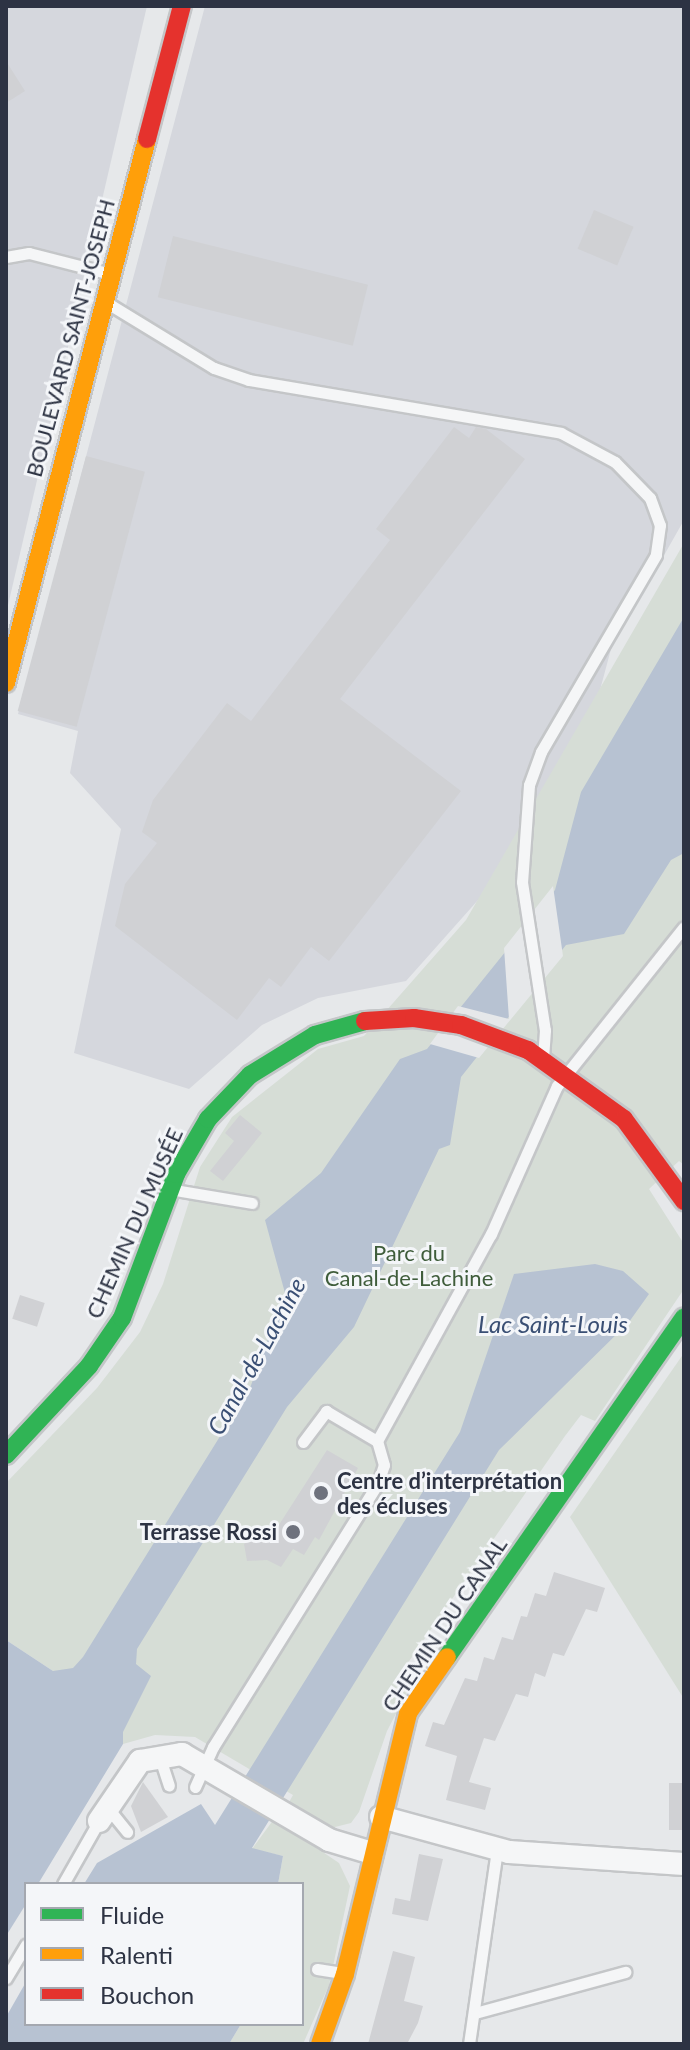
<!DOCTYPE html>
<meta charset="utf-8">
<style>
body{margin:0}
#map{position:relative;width:690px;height:2050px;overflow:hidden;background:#e6e8ea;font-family:Lato,sans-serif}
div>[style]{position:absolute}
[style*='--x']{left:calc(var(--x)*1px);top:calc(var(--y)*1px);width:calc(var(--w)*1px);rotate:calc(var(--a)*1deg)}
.built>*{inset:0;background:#d5d7dd}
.green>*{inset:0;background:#d6ddd6}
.water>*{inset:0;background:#b7c2d2}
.pier>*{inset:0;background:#e6e8ea}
.building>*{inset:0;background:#d0d1d4;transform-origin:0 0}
.roads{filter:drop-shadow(2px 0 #c4c6c8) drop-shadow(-2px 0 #c4c6c8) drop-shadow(0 2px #c4c6c8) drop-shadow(0 -2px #c4c6c8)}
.lane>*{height:11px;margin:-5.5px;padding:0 5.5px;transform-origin:5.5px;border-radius:5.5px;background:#f5f6f7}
.street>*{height:22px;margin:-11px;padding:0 11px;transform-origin:11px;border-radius:11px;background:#f5f6f7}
.fast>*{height:18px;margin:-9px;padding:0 9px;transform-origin:9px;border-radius:9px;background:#30b455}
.slow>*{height:18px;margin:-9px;padding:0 9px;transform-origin:9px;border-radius:9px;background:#ff9f0a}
.jam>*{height:18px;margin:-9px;padding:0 9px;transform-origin:9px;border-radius:9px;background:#e5322d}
.dots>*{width:22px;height:22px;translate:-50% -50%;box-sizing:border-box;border:4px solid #f4f6f9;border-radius:50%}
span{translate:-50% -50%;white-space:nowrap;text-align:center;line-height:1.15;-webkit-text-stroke:6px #f4f6f9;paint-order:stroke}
.street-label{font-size:22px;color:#2d3343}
.park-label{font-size:22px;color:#3f5d3b}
.poi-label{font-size:22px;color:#2d3343;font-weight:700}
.left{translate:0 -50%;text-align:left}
.right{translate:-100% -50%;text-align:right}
.water-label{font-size:24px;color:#3a4f74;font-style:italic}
.frame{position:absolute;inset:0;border:8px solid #2d3343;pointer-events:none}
.legend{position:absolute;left:24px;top:1882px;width:280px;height:144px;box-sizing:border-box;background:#f4f6f9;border:2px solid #a4a8b0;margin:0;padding:10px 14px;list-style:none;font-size:24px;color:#2d3343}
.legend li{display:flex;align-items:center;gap:16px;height:40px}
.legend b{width:40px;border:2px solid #a4a8b0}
</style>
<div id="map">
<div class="built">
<div style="clip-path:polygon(6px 6px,147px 6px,6px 614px)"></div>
<div style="clip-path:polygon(205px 6px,684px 6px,684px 520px,611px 649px,549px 881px,495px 881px,406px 981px,318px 998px,262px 1025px,189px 1089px,74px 1053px,121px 829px,70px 773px,78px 731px,18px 714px)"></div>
</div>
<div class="green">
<div style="clip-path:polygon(684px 543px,684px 1165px,679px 1161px,649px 1189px,684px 1244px,684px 1289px,595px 1421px,581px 1415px,565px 1436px,405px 1667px,415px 1677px,387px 1731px,359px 1812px,351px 1823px,331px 1828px,288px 1804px,293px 1795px,195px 1737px,155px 1735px,123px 1744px,53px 1671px,6px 1640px,6px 1483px,97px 1388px,140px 1332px,163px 1284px,200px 1167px,232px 1117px,318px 1049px,364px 1036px,466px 920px)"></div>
<div style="clip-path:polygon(684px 1353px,684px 1699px,570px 1517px)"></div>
<div style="clip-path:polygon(274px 1819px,339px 1863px,350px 1886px,329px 1985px,303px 2044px,229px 2044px,241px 2024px,302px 2024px,302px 1884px,278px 1884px,283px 1856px,252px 1849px)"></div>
</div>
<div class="water">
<div style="clip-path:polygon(684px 617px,684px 853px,671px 860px,624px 934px,566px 945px,461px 1077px,450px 1145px,439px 1149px,354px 1327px,287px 1407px,137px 1649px,136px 1664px,151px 1676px,123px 1732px,123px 1744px,38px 1884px,26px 1884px,26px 1904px,6px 1936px,6px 1640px,53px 1671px,73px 1668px,83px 1657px,250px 1388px,285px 1293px,265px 1220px,321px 1173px,400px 1059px,427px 1049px,555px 890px,581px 792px)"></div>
<div style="clip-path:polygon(595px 1264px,623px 1271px,649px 1294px,629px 1322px,499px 1450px,252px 1848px,283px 1856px,278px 1884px,84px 1884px,97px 1863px,201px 1804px,215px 1825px,460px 1432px,514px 1274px)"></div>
<div style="clip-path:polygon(26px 1982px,26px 2024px,241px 2024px,229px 2044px,6px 2044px,6px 2017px)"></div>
</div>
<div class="pier">
<div style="clip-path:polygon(553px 886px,563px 956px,479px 1058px,430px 1044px,458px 1006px,509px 1019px,504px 948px)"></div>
</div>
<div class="building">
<div style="clip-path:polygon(6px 61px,25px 91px,6px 103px)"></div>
<div style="left:594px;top:210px;width:43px;height:42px;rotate:23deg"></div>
<div style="left:173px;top:236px;width:201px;height:63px;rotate:14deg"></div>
<div style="clip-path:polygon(454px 427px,469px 438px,476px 427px,486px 429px,525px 459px,340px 699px,461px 791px,329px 961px,311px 947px,281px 987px,269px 978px,237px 1020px,115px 926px,125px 884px,157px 843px,142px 832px,153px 800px,227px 703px,251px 721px,390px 540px,376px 529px)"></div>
<div style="left:86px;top:456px;width:61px;height:264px;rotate:15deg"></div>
<div style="clip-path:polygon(240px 1115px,262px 1133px,223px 1181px,210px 1171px,234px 1141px,225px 1133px)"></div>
<div style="left:20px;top:1295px;width:26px;height:25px;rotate:18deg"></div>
<div style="clip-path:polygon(327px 1450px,358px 1468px,319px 1540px,315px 1537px,304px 1555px,293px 1549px,281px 1567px,267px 1560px,247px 1561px,244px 1544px,254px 1538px,268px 1542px)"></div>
<div style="clip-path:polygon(554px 1572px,605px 1588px,597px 1612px,586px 1609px,564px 1656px,553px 1653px,545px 1677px,535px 1673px,528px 1697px,516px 1694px,495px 1741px,484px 1738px,469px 1782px,491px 1788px,485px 1810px,446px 1800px,457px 1756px,425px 1746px,433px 1722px,444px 1725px,465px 1678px,477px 1681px,484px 1657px,494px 1660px,502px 1637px,513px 1640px,521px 1616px,527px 1617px,535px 1593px,546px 1596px)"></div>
<div style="clip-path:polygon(143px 1782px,168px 1817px,141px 1832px,131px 1806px)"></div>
<div style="left:669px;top:1783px;width:15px;height:47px"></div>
<div style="clip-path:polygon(419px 1854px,443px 1859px,428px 1921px,392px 1914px,395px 1898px,410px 1901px)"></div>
<div style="clip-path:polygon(393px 1951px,415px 1957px,404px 2001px,423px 2006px,418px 2023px,407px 2044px,368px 2044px)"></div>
</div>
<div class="roads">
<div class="lane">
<div style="--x:6;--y:257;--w:23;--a:-10"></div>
<div style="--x:29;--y:253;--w:85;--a:14.4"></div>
<div style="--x:109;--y:304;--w:123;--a:31.4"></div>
<div style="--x:214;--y:368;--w:37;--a:19"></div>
<div style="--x:249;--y:380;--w:316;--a:9.6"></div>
<div style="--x:561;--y:433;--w:61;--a:28.2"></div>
<div style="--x:615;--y:462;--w:50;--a:45.8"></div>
<div style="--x:650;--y:498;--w:29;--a:70"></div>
<div style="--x:660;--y:525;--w:30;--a:98"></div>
<div style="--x:656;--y:555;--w:228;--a:120.3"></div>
<div style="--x:541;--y:752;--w:35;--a:110"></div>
<div style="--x:529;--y:785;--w:97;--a:94.1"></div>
<div style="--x:522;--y:882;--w:150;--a:81.2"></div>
<div style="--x:545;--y:1030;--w:27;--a:94"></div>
<div style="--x:175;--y:1190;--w:78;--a:9.6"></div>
<div style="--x:303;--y:1442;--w:39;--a:-53"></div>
<div style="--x:326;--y:1411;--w:59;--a:30.5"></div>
<div style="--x:377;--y:1441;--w:236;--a:-61.2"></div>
<div style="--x:491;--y:1234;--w:162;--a:-66"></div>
<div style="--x:557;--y:1086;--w:203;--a:-51.4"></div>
<div style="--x:159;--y:1755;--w:32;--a:72"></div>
<div style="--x:195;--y:1787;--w:44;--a:-65.8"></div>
<div style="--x:213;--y:1747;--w:311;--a:-58"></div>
<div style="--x:378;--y:1483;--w:19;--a:-72"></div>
<div style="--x:384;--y:1465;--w:25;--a:-106"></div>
<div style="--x:107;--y:1807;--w:32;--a:51"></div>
<div style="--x:63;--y:1884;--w:73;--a:-60.3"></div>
<div style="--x:317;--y:1969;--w:24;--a:9"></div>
<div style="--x:6;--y:1978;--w:39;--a:-59"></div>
<div style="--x:475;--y:2013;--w:156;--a:-15.3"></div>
<div style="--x:469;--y:2044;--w:196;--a:-81.8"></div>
</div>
<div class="street">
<div style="--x:381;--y:1817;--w:133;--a:15.3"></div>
<div style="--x:509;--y:1852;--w:175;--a:3.9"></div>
<div style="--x:99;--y:1821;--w:73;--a:-55.7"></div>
<div style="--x:140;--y:1761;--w:43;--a:-9.5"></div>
<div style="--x:182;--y:1754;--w:170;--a:30.3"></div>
<div style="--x:329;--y:1840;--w:45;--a:16.8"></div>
</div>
<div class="fast">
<div style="--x:6;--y:1455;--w:122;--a:-47"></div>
<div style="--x:89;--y:1366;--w:58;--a:-55.5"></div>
<div style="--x:122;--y:1318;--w:154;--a:-69.4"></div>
<div style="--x:176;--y:1174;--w:64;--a:-59.8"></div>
<div style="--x:208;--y:1119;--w:61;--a:-46.3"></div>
<div style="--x:250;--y:1075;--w:76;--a:-31.6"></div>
<div style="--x:315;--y:1035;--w:52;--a:-15.6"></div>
<div style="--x:447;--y:1657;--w:414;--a:-55.1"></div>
</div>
<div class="slow">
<div style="--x:6;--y:683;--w:562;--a:-75.47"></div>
<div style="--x:320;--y:2044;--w:74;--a:-70.3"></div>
<div style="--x:345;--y:1974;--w:268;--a:-76.4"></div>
<div style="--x:408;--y:1713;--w:68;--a:-55.1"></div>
</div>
<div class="jam">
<div style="--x:147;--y:139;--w:138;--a:-75.3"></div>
<div style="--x:365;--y:1021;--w:49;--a:-3.5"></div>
<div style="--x:414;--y:1018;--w:48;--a:8.5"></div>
<div style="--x:461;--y:1025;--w:72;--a:20.5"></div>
<div style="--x:528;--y:1050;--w:118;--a:35.7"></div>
<div style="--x:624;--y:1119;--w:102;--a:53.8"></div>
</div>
</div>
<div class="dots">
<div style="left:321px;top:1493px;background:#6e727d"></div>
<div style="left:293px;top:1532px;background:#6e727d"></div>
</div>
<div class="street-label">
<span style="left:70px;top:338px;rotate:-75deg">BOULEVARD SAINT-JOSEPH</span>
<span style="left:134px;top:1223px;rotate:-66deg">CHEMIN DU MUSÉE</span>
<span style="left:444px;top:1624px;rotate:-56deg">CHEMIN DU CANAL</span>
</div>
<div class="park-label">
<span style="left:409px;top:1265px">Parc du<br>Canal-de-Lachine</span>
</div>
<div class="poi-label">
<span class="left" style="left:337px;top:1493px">Centre d’interprétation<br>des écluses</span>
<span class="right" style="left:277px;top:1532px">Terrasse Rossi</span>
</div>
<div class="water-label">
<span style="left:553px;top:1324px">Lac Saint-Louis</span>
<span style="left:256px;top:1356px;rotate:-61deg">Canal-de-Lachine</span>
</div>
<div class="frame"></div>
<ul class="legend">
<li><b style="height:10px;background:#30b455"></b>Fluide</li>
<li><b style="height:10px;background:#ff9f0a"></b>Ralenti</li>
<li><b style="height:10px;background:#e5322d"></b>Bouchon</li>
</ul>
</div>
